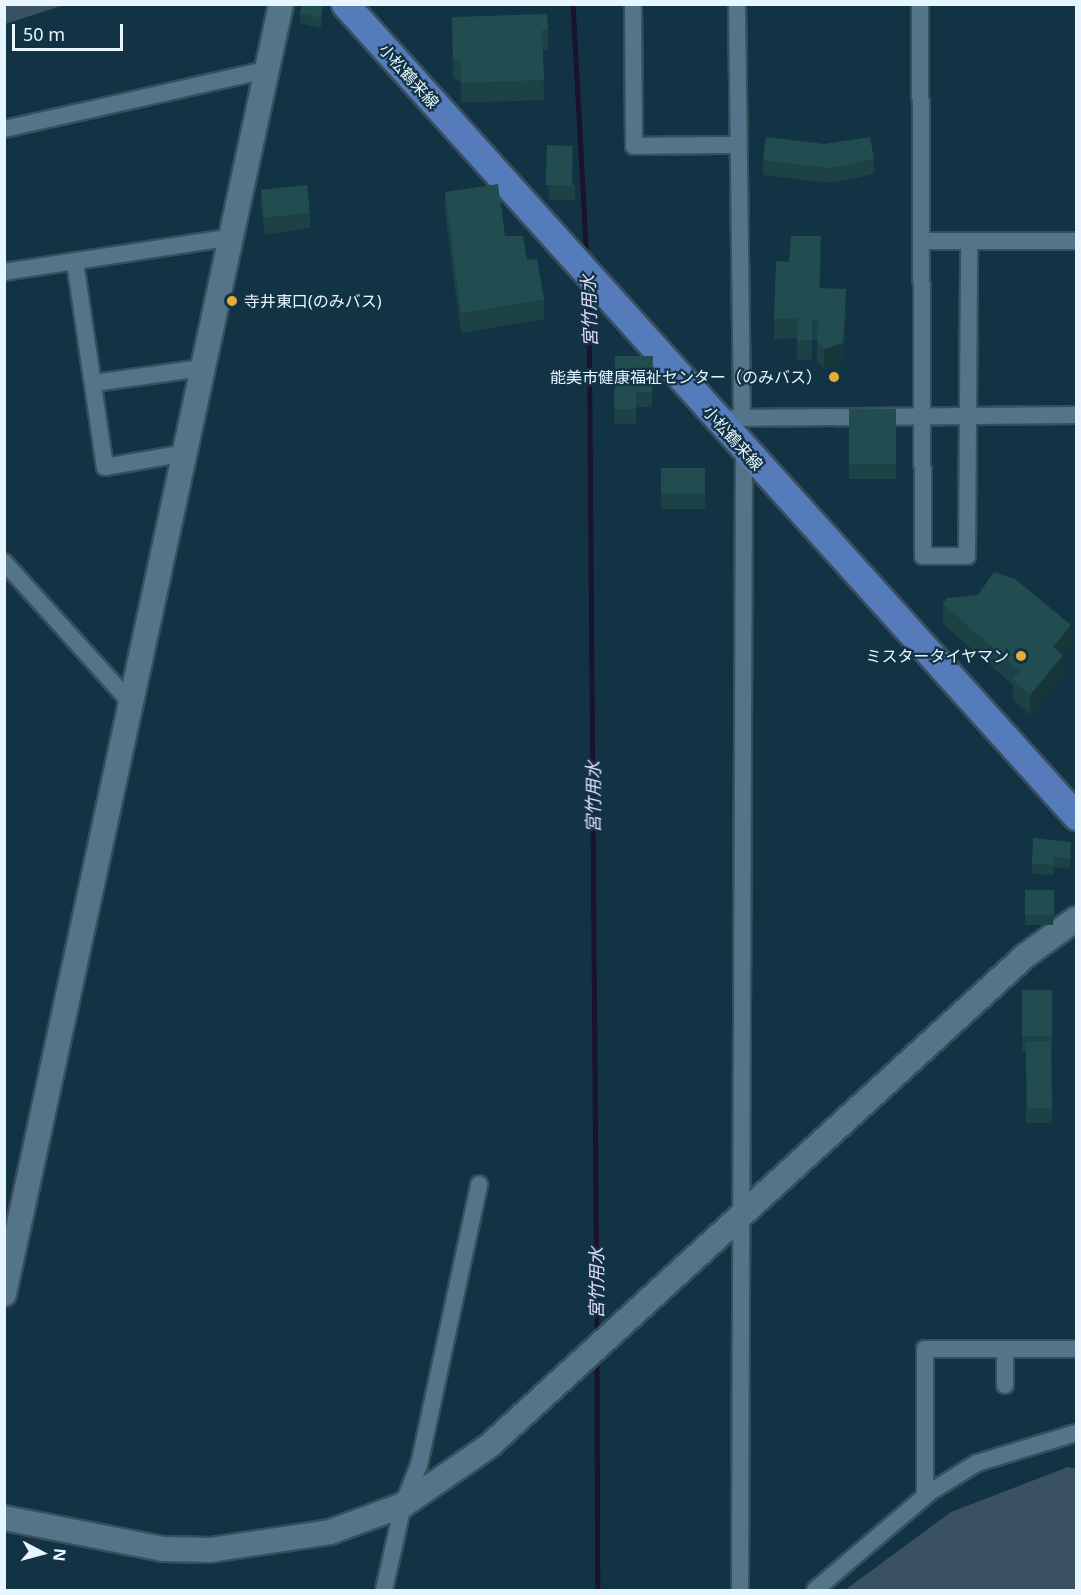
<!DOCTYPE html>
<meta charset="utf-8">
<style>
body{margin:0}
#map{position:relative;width:1081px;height:1595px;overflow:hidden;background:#123344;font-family:"Noto Sans","Noto Sans JP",sans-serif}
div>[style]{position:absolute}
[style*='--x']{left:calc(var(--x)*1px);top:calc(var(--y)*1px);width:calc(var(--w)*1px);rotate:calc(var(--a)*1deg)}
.green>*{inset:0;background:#395160}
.stream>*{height:4.5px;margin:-2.25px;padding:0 2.25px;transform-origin:2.25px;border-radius:2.25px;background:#1b132d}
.roads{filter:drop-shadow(2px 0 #374f5d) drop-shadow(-2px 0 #374f5d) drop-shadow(0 2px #374f5d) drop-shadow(0 -2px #374f5d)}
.street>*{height:16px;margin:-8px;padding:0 8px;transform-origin:8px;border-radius:8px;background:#547589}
.secondary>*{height:24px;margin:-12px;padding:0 12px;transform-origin:12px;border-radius:12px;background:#547589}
.primary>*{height:27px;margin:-13.5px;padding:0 13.5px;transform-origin:13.5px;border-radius:13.5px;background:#567bbb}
.wall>*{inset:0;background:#1c4246;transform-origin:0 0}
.shaded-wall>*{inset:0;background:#173639}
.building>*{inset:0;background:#214d51;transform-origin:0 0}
.dots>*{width:16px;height:16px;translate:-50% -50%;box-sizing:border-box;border:3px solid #123344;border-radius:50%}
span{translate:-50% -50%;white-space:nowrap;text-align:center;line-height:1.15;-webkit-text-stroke:4.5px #123344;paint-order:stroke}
.street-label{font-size:16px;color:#e7f5fe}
.poi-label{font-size:16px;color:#e7f5fe}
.left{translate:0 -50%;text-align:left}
.right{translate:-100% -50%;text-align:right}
.water-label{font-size:18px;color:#e1d8fc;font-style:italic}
.frame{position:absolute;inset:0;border:6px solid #e7f5fe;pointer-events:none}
.north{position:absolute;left:12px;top:1523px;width:60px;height:60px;-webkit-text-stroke:4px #123344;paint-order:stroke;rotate:96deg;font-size:16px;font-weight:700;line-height:24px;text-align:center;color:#e7f5fe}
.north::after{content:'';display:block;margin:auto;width:21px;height:27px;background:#e7f5fe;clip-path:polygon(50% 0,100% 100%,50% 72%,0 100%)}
.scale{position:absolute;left:12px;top:24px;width:111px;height:27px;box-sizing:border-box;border:3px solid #e7f5fe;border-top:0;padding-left:8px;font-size:18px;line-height:21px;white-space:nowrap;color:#e7f5fe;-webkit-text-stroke:4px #123344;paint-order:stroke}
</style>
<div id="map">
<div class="green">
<div style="clip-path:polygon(5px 4px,64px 4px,64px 5px,5px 24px)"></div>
<div style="clip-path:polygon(1068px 1467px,1076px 1469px,1076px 1590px,845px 1590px,951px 1512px)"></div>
</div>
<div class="stream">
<div style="--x:573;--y:4;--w:255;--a:86.9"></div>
<div style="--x:589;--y:291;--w:1045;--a:89.56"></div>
<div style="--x:597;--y:1359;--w:231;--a:89.8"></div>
</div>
<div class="roads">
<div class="street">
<div style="--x:633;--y:4;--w:142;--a:89.6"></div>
<div style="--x:634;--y:146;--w:103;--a:-0.6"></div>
<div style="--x:737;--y:4;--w:411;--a:89.3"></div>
<div style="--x:920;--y:4;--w:552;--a:89.69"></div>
<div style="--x:923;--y:556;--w:44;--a:0"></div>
<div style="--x:967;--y:556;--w:315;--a:-89.6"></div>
<div style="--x:4;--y:129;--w:269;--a:-12.7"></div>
<div style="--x:921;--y:241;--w:155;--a:0"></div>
<div style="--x:75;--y:262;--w:207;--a:81.7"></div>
<div style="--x:105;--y:467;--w:81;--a:-9.9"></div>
<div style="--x:4;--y:272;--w:231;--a:-8.7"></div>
<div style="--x:94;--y:383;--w:109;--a:-7.9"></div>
<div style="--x:734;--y:418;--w:342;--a:-0.5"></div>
<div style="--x:4;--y:562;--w:191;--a:48"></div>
<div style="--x:1005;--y:1349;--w:36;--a:90"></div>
<div style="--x:925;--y:1496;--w:147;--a:-90"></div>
<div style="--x:925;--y:1349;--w:151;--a:0"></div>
<div style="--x:384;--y:1590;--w:87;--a:-77.4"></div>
<div style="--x:403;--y:1505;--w:43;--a:-68.2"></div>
<div style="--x:419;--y:1465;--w:287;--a:-77.9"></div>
<div style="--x:740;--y:1590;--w:1139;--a:-89.8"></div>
<div style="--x:815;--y:1590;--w:151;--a:-40.4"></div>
<div style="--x:930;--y:1492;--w:55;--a:-31.7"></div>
<div style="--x:977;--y:1463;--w:103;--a:-16.9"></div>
</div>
<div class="secondary">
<div style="--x:4;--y:1294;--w:1319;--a:-77.88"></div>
<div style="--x:4;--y:1518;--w:162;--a:11"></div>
<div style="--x:163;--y:1549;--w:47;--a:1.2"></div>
<div style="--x:210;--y:1550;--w:121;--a:-8.5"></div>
<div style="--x:330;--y:1532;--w:78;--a:-20.3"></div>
<div style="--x:403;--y:1505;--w:104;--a:-34.5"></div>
<div style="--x:489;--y:1446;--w:726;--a:-42.43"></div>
<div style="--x:1025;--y:956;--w:63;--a:-36"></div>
</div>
<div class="primary">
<div style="--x:345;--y:4;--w:1093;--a:48"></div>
</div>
</div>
<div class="wall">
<div style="clip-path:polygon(326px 4px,321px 28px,300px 23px,300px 13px)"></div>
<div style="clip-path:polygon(452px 17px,548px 30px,548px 50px,543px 50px,544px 100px,461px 103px,461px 82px,453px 78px)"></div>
<div style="clip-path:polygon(547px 145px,575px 185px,575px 200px,549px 200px)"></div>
<div style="clip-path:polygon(874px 159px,874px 174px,829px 183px,763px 175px,763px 160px)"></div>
<div style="clip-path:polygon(261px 191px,310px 213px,310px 228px,265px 235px,261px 206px)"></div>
<div style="clip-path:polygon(445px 192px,505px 236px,527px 260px,544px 299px,544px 319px,461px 333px,445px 212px)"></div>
<div style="clip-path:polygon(821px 256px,820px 288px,846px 309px,843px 363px,824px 369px,817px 362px,817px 340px,812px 340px,812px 359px,797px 361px,797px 338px,774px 339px,774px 319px,789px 262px)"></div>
<div style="clip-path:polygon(615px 356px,653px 372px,652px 407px,636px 407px,636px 424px,614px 424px)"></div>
<div style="left:849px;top:409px;width:47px;height:70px"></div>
<div style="left:705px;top:468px;width:41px;height:44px;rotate:90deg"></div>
<div style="clip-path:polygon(943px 604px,1071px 645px,1063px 655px,1063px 675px,1030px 715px,1013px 699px,1013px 685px,943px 624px)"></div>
<div style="clip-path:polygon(1071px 852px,1070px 869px,1054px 867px,1054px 875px,1032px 874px,1032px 864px)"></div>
<div style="clip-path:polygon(1025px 890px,1054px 900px,1053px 925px,1025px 925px)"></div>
<div style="clip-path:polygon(1052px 990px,1052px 1051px,1051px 1051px,1052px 1123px,1026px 1123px,1026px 1052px,1022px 1053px,1022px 992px)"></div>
</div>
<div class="shaded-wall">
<div style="clip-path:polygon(323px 4px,326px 5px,321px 28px,321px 18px)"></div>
<div style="clip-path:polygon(846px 289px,843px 363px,824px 369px,824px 349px)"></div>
<div style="clip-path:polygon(1071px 625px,1071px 645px,1053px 666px,1053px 647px)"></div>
<div style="clip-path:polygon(1063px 655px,1063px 675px,1030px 715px,1030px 695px)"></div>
</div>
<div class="building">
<div style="clip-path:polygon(302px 4px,323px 4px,321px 18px,300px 13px)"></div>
<div style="clip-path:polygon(547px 14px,548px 30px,542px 30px,544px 80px,461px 83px,461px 62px,453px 58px,452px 17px)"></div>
<div style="clip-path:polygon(766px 137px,824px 144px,870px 137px,874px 159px,829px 168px,763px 160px)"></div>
<div style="left:547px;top:145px;width:26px;height:40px;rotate:2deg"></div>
<div style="clip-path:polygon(498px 184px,505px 236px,523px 236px,527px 260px,537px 259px,544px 299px,461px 313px,445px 192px)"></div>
<div style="left:307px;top:185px;width:28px;height:46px;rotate:84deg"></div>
<div style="clip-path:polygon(791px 236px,821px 236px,819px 288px,846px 289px,843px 343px,824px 349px,817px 342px,818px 320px,812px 320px,812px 339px,797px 341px,798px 318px,774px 319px,776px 261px,789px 262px)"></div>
<div style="clip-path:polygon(615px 356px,653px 356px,652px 392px,636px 392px,636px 409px,614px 409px)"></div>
<div style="left:849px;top:409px;width:47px;height:55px"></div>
<div style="left:705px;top:468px;width:26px;height:44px;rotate:90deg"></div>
<div style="clip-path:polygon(994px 572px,1015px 579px,1071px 625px,1053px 647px,1063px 655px,1030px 695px,1013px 679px,1020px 671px,943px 604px,947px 598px,978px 595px)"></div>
<div style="clip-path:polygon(1033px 838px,1071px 842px,1070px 859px,1054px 857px,1054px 865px,1032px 864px)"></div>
<div style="left:1025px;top:890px;width:29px;height:25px"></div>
<div style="left:1052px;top:990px;width:46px;height:30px;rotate:90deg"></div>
<div style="left:1051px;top:1041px;width:67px;height:25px;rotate:89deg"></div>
</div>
<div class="dots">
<div style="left:232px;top:301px;background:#e7ac37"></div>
<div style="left:834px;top:377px;background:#e7ac37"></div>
<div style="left:1021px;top:656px;background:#e7ac37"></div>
</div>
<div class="street-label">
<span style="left:409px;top:76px;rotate:48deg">小松鶴来線</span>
<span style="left:733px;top:438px;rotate:48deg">小松鶴来線</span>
</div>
<div class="poi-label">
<span class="left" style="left:244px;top:301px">寺井東口(のみバス)</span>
<span class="right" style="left:822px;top:377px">能美市健康福祉センター（のみバス）</span>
<span class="right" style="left:1009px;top:656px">ミスタータイヤマン</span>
</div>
<div class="water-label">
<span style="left:589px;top:311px;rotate:-92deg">宮竹用水</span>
<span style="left:593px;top:797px;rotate:-90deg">宮竹用水</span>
<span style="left:596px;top:1283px;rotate:-90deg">宮竹用水</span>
</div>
<div class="frame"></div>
<div class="north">N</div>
<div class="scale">50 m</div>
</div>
